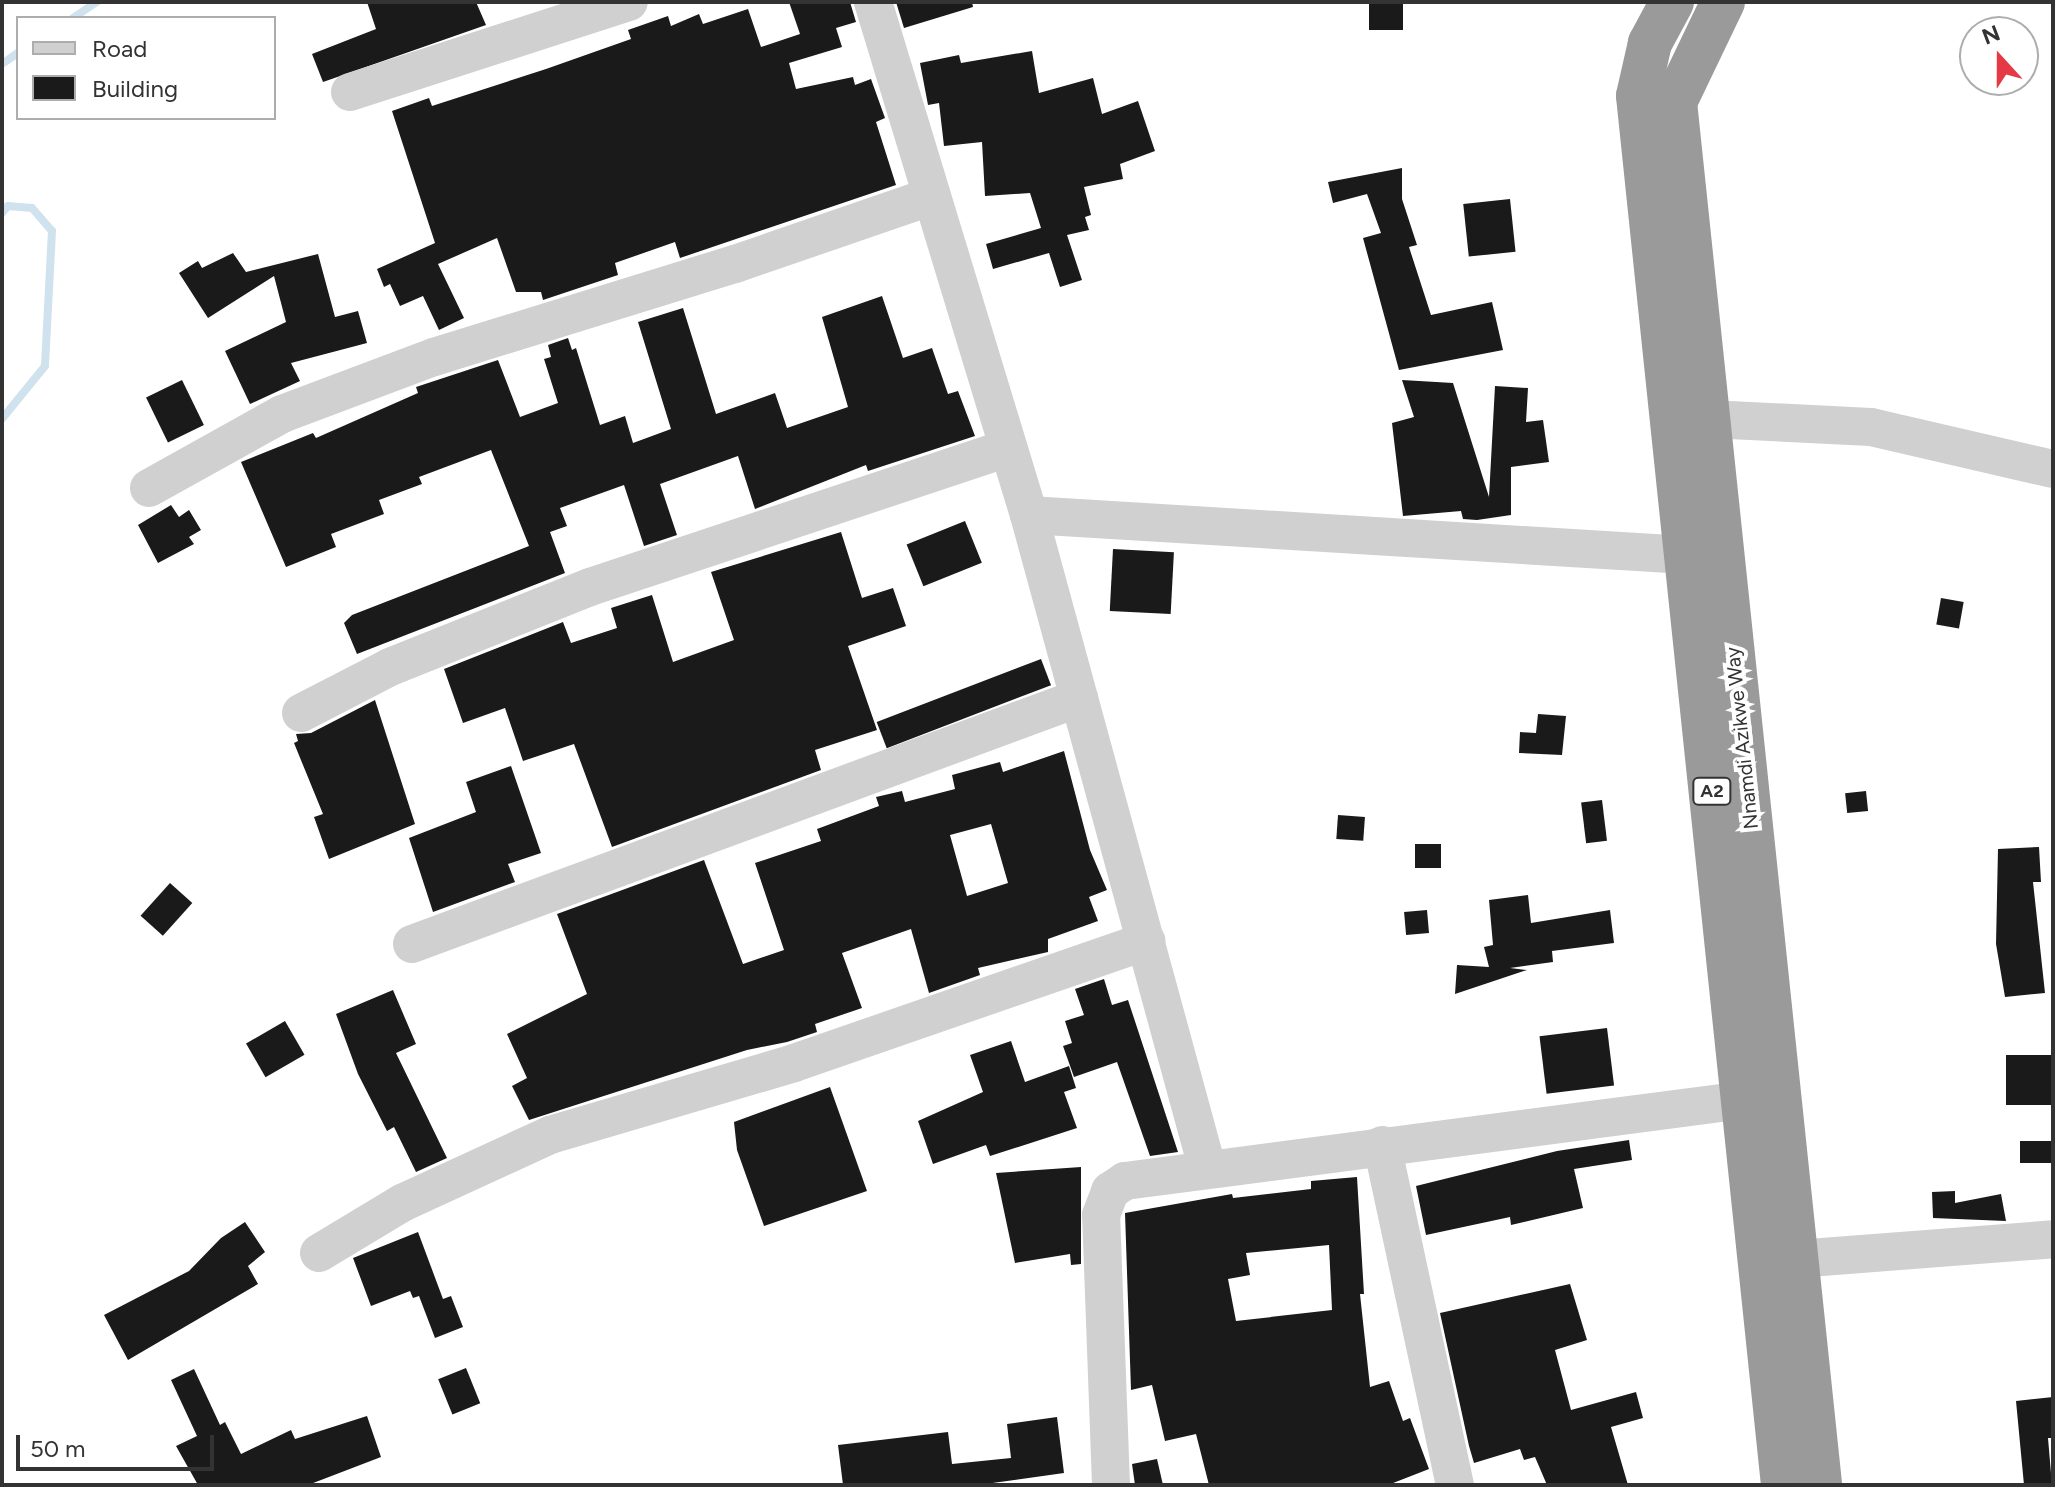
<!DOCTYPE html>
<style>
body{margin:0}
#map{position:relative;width:2055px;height:1487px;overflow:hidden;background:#fff;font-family:Figtree,sans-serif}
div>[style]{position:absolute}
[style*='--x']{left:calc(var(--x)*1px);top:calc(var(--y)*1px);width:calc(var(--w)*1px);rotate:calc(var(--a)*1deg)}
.stream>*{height:8px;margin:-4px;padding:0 4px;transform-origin:4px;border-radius:4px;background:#cfe2ee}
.building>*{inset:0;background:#1a1a1a;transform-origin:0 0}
.minor>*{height:38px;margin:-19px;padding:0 19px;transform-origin:19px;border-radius:19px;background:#d0d0d0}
.highway>*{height:44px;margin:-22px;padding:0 22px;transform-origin:22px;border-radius:22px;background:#9a9a9a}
span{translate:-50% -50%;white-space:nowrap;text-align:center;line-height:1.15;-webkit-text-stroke:8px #fff;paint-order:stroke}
.shield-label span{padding:2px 6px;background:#fff;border:2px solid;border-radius:6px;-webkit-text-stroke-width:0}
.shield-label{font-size:18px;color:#333;font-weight:700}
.street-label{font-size:20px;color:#333}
.frame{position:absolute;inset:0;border:4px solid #333;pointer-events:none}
.legend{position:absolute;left:16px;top:16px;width:260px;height:104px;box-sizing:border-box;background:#fff;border:2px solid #adadad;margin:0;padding:10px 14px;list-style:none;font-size:24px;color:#333}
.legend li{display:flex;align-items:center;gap:16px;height:40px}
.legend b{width:40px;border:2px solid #adadad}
.north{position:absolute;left:1959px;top:16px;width:80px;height:80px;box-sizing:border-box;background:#fff;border:2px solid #adadad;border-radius:50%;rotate:339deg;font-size:22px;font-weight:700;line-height:32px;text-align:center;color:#333}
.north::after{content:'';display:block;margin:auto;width:28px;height:36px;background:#e63946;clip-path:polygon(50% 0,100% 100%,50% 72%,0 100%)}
.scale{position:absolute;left:16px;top:1435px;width:198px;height:36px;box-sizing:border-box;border:4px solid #333;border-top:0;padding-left:10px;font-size:24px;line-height:28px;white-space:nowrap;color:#333;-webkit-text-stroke:6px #fff;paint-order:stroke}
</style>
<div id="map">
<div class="stream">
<div style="--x:73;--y:18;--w:29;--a:-34"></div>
<div style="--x:2;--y:64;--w:19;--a:-35"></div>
<div style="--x:2;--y:213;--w:9;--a:-49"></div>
<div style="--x:8;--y:206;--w:24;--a:5"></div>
<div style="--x:32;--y:208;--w:30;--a:49"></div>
<div style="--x:52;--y:231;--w:135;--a:93"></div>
<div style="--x:45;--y:366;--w:68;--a:129.1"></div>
</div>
<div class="building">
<div style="clip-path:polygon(367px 2px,476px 2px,486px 25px,323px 82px,312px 54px,376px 29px)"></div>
<div style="clip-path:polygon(789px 2px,850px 2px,856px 22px,836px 28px,842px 47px,789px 63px,796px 89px,853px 77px,855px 85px,871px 79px,885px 118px,876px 122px,896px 185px,680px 258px,675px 242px,615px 263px,618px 275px,543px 300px,541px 292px,516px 292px,497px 238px,438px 264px,464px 318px,439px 330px,423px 296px,400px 306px,390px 284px,384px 287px,377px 269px,435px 243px,392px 111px,429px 98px,432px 106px,546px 69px,631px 39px,628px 30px,668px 16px,671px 26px,699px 14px,703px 24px,748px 9px,761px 47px,800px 34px)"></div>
<div style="clip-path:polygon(896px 2px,972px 2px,973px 7px,904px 28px)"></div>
<div style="left:1369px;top:2px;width:34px;height:28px"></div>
<div style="clip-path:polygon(1032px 51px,1039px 93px,1093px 78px,1102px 114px,1138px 101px,1155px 151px,1120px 164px,1123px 179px,1084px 187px,1091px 215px,1085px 217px,1089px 230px,1067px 235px,1082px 280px,1060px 287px,1049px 253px,993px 269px,986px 244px,1041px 228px,1030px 193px,985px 196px,982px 142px,944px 146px,939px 103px,928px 105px,920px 63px,959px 55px,961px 63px)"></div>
<div style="clip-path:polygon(1402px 168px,1402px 199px,1417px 245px,1409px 247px,1431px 315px,1492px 302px,1503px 350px,1399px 370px,1363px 238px,1381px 233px,1367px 194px,1333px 203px,1328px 182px)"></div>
<div style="left:1510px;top:199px;width:53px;height:47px;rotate:84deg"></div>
<div style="clip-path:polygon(233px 253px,246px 272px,318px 254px,335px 317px,358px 311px,367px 343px,291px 363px,300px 381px,250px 404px,225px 351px,286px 322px,274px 276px,208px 318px,179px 273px,198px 261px,202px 268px)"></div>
<div style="clip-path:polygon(882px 296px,903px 358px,932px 348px,948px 394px,958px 391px,975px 436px,868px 471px,866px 465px,755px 509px,738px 456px,660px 484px,677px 535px,644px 546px,624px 485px,560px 508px,567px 526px,550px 532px,565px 573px,357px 654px,344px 623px,352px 615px,529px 546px,491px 450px,419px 477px,422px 484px,379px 500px,384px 514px,331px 534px,336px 547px,286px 567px,241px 462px,313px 433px,316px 438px,418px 393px,416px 387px,498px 360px,520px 417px,558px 403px,544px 359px,551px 357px,548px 345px,568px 338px,572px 350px,576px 348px,600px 425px,625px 416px,633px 443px,671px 429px,638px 322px,683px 308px,716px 414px,775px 393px,787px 428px,848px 407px,822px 317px)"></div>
<div style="left:182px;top:380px;width:50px;height:40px;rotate:64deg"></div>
<div style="clip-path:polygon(1402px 380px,1453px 383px,1489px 497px,1495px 386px,1528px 388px,1526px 422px,1543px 420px,1549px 462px,1511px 467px,1511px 515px,1477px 520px,1463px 519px,1461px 511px,1403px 516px,1392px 423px,1414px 417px)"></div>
<div style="clip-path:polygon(171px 505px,179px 517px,189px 510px,201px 530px,189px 537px,194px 544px,158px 563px,138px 525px)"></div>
<div style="left:965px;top:521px;width:45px;height:63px;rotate:68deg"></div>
<div style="clip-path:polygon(841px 532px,862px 598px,893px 588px,906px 626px,848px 646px,877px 730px,815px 750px,821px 770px,612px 847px,574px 744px,523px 761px,505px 708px,463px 723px,444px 669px,563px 622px,571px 643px,617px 628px,611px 608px,652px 595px,673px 662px,734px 640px,711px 572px)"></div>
<div style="left:1113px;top:549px;width:61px;height:62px;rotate:3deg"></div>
<div style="left:1941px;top:598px;width:23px;height:27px;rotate:10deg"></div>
<div style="left:1041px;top:659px;width:28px;height:176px;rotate:69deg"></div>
<div style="clip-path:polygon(375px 700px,415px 824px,329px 859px,314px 817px,323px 814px,294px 743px,298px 741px,296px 734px,311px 733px)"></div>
<div style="clip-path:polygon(1538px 714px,1566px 716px,1562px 755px,1519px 753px,1520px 732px,1536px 733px)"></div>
<div style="clip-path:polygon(evenodd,1064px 751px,1090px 850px,1107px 890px,1089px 897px,1098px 921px,1048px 939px,1048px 952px,978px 968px,980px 975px,929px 993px,911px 929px,842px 953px,862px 1008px,815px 1024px,817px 1032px,787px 1042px,747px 1050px,529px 1120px,512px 1086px,527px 1078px,507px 1034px,587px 994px,557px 914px,704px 860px,743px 964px,784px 950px,755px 863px,821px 841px,817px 829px,879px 806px,876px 797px,902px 791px,905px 802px,955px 789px,952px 775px,1000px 762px,1003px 772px,1064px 751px,991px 824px,1008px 883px,967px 896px,950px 835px,991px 824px)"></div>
<div style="clip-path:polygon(511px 766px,541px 853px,508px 864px,515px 882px,433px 912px,409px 838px,476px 812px,466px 782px)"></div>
<div style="left:1866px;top:791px;width:20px;height:21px;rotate:84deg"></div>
<div style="left:1602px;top:800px;width:41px;height:21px;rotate:83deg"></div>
<div style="left:1338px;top:815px;width:27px;height:24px;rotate:4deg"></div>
<div style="left:1415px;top:844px;width:26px;height:24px"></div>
<div style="clip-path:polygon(2039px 847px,2041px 882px,2033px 882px,2045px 993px,2005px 997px,1996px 944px,1998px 849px)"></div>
<div style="left:170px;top:883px;width:30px;height:44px;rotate:42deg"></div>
<div style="clip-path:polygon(1528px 895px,1531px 923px,1610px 910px,1614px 943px,1552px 951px,1553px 962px,1510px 968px,1527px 970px,1455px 994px,1457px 965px,1489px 967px,1484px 947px,1493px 945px,1489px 900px)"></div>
<div style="left:1427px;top:910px;width:23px;height:23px;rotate:85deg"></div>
<div style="clip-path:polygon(1104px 979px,1112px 1005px,1128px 1000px,1178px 1152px,1150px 1156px,1117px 1062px,1074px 1077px,1063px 1046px,1072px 1043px,1065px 1021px,1084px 1015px,1075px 989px)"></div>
<div style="clip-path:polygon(393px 990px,416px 1044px,396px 1053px,447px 1158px,416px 1172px,394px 1127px,387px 1131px,358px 1074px,336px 1014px)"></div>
<div style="left:285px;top:1021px;width:39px;height:45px;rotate:60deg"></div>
<div style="left:1607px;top:1028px;width:58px;height:68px;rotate:83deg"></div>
<div style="clip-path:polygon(1011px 1041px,1025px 1082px,1069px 1066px,1076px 1088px,1064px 1092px,1077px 1128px,990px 1156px,986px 1145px,933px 1164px,918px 1121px,983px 1092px,970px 1055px)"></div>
<div style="left:2053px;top:1055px;width:50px;height:47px;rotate:90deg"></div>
<div style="clip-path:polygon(830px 1087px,867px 1191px,764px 1226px,737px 1150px,734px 1122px)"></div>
<div style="clip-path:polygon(1629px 1140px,1632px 1160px,1574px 1169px,1583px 1208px,1511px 1225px,1510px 1217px,1426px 1235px,1416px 1186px,1557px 1151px)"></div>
<div style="left:2053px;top:1141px;width:22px;height:33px;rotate:90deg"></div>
<div style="clip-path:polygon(1081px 1167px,1081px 1264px,1071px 1265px,1070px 1254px,1015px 1263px,996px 1173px)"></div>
<div style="clip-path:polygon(evenodd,1357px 1177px,1364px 1294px,1360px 1294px,1370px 1387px,1389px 1381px,1403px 1421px,1410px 1418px,1429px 1469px,1388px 1485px,1209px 1485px,1196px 1434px,1165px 1441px,1152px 1385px,1131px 1390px,1125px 1213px,1232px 1194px,1233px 1198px,1311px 1189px,1311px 1181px,1357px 1177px,1329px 1245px,1332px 1310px,1236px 1321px,1228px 1279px,1250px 1275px,1246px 1253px,1329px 1245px)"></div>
<div style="clip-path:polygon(1955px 1191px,1955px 1203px,2001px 1194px,2006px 1221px,1933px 1218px,1932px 1192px)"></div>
<div style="clip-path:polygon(245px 1222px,265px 1252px,248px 1266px,258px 1284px,128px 1360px,104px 1315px,189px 1271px,221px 1238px)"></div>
<div style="clip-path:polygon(418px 1232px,443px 1299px,451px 1296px,463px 1327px,435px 1338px,419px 1296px,413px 1298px,410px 1291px,371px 1306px,353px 1258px)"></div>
<div style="clip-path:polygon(1570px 1284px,1587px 1340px,1555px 1350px,1571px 1410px,1636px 1392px,1643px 1418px,1611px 1427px,1628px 1485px,1547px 1485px,1535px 1457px,1524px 1460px,1520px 1449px,1474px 1463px,1469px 1446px,1440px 1313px)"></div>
<div style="left:466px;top:1368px;width:38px;height:30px;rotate:68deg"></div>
<div style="clip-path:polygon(194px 1369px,220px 1425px,225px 1422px,241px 1454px,291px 1430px,295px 1439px,367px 1416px,381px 1457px,308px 1485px,198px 1485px,176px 1446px,197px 1436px,171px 1380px)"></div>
<div style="clip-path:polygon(2053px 1397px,2053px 1438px,2048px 1438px,2052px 1485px,2024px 1485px,2016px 1401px)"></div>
<div style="clip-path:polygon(1057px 1417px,1064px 1473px,978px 1485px,843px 1485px,838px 1445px,948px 1432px,952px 1464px,1011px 1458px,1007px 1424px)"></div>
<div style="clip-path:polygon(1157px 1459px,1163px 1485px,1135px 1485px,1132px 1464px)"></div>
</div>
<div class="minor">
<div style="--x:873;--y:2;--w:536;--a:73.09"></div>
<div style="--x:1029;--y:515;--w:676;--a:74.73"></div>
<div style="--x:350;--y:92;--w:293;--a:-17.9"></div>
<div style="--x:1709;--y:419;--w:162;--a:2.8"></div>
<div style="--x:1871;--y:427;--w:187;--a:13"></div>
<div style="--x:149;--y:488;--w:152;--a:-29.1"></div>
<div style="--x:282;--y:414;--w:162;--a:-20.6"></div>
<div style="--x:434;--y:357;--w:315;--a:-17.2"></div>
<div style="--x:735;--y:264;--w:208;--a:-19"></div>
<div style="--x:1029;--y:515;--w:659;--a:3.48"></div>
<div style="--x:301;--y:713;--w:100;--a:-27.3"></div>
<div style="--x:390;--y:667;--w:215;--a:-21.8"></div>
<div style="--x:590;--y:587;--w:441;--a:-18.4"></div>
<div style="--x:412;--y:944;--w:711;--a:-20.24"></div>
<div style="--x:1382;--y:1145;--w:348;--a:77.9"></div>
<div style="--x:319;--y:1253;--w:97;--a:-31.1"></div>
<div style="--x:402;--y:1203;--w:163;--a:-24.7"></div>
<div style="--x:550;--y:1135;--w:254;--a:-16.4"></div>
<div style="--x:794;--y:1063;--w:373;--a:-19.1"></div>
<div style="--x:1796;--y:1259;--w:258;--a:-4.4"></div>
<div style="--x:1111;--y:1485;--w:270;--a:-92.1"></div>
<div style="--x:1101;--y:1215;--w:26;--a:-69"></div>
<div style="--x:1110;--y:1191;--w:18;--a:-34"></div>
<div style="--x:1125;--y:1181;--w:624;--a:-7.46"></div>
</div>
<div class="highway">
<div style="--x:1672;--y:2;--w:47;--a:118.2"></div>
<div style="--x:1650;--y:43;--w:54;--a:102.8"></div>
<div style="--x:1638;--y:96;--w:1397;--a:84.04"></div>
<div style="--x:1723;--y:2;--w:111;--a:115.6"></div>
<div style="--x:1675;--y:102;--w:1391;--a:84.01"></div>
</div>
<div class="shield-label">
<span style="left:1712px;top:791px">A2</span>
</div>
<div class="street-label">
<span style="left:1742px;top:738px;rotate:-96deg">Nnamdi Azikwe Way</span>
</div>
<div class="frame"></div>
<ul class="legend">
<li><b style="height:10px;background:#d0d0d0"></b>Road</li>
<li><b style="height:22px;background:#1a1a1a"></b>Building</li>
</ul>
<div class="north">N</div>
<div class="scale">50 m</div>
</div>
